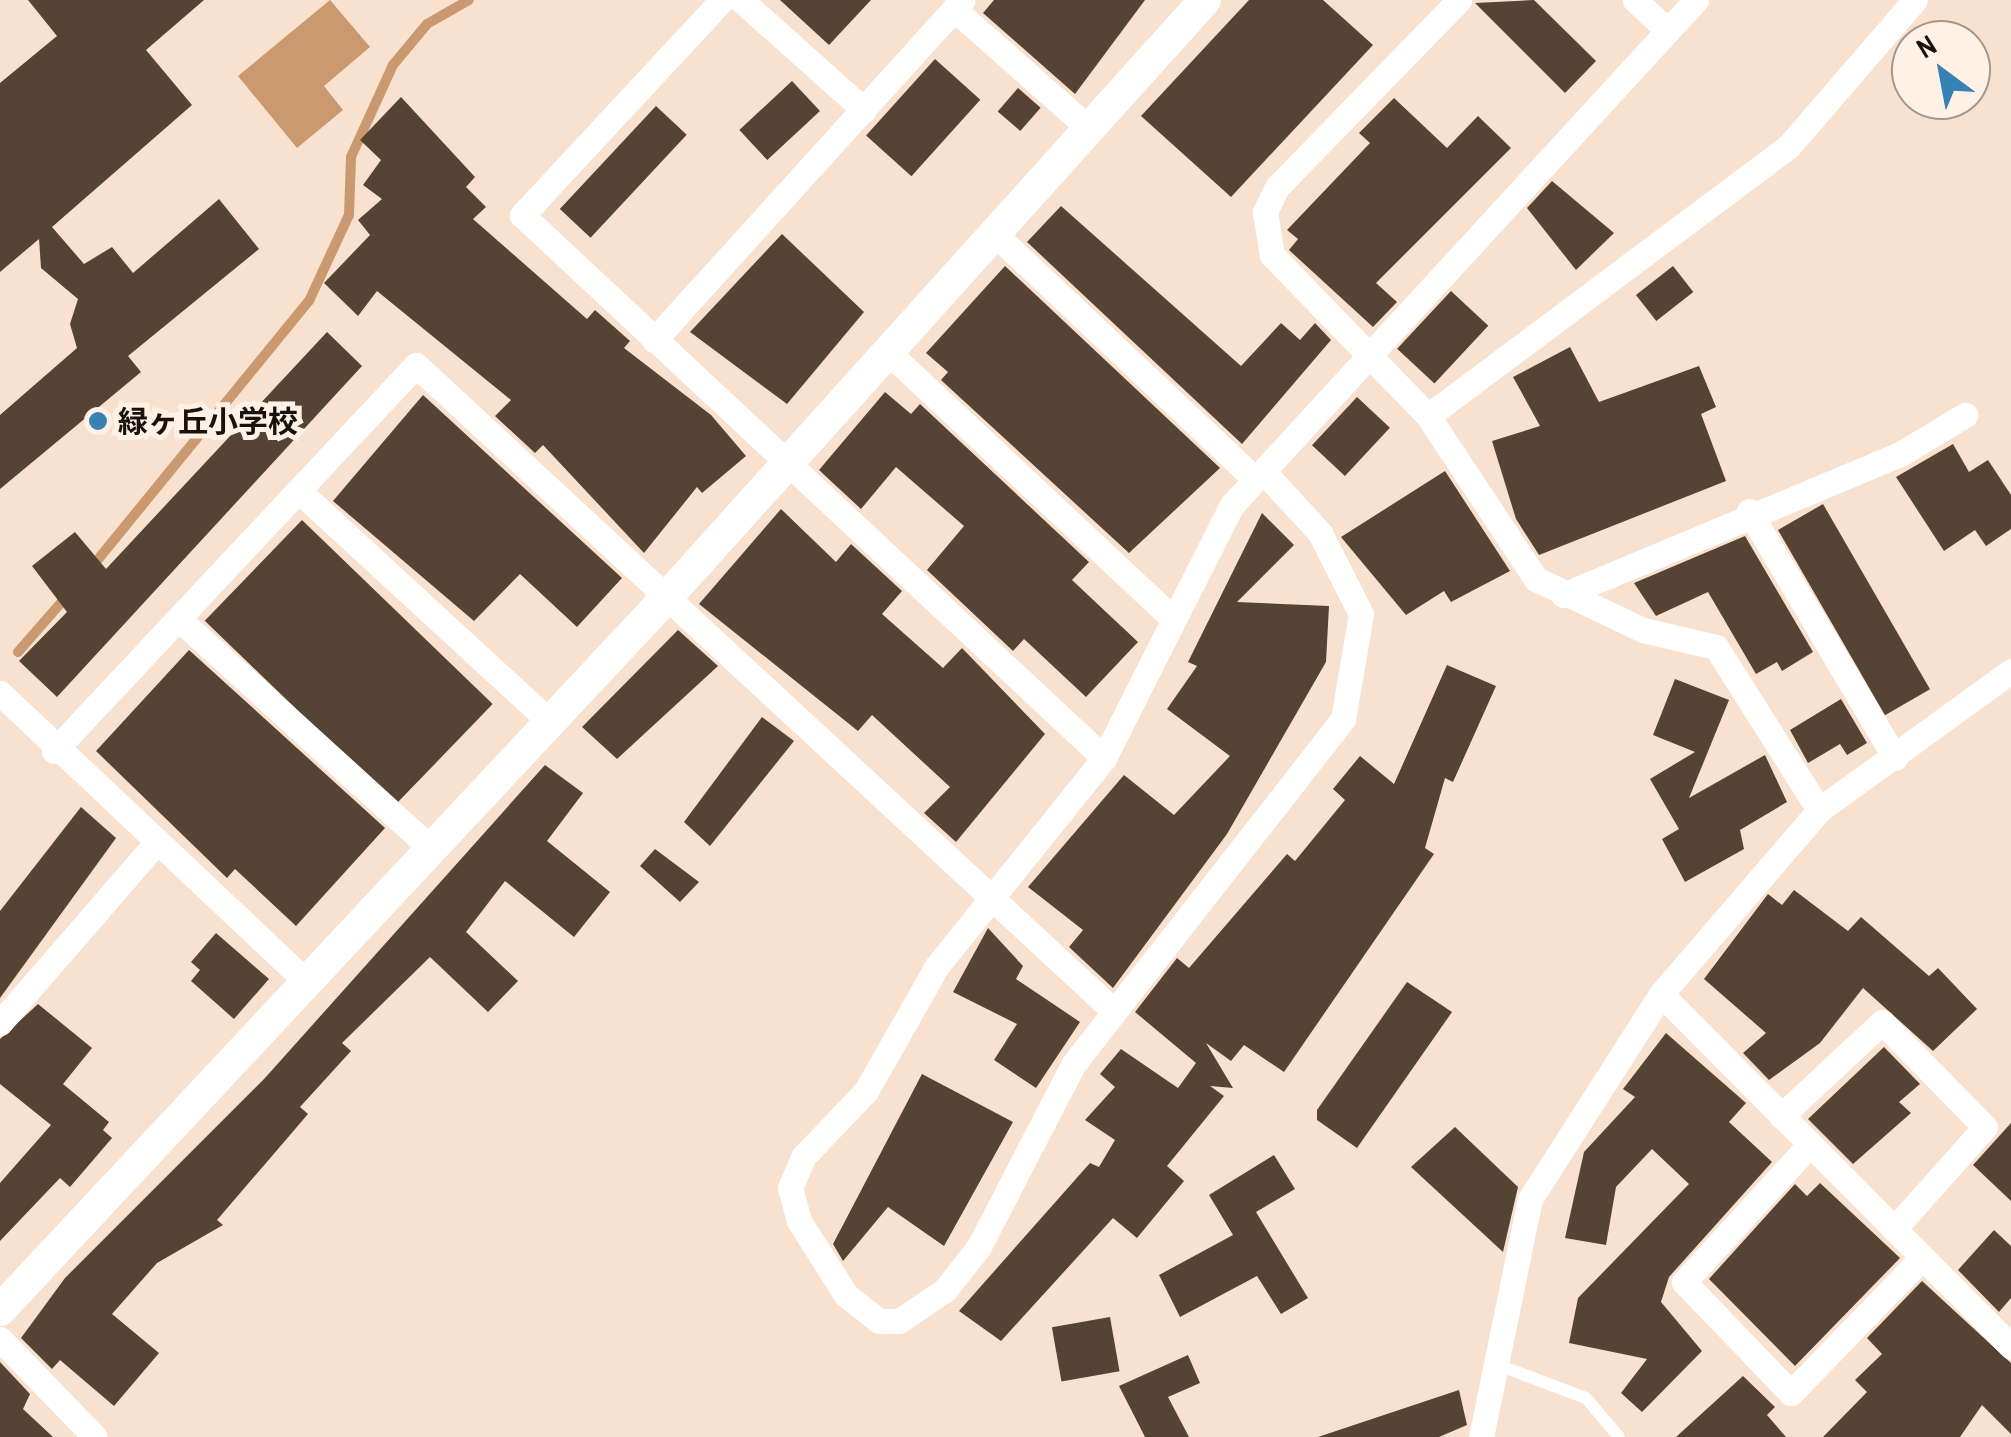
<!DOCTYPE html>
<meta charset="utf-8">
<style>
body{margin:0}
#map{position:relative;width:2011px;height:1437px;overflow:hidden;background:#f8e2cf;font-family:"Archivo Narrow","Noto Sans JP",sans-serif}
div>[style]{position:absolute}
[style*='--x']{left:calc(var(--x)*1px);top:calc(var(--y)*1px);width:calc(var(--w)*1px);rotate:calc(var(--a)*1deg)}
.water>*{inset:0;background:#ca996f}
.stream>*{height:10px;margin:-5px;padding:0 5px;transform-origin:5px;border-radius:5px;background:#ca996f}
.building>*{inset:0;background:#554333;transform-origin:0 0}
.service>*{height:12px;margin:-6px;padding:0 6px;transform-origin:6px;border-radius:6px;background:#fff}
.minor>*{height:25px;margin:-12.5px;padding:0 12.5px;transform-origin:12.5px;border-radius:12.5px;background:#fff}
.tertiary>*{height:32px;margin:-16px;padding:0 16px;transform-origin:16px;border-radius:16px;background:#fff}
.dots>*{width:28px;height:28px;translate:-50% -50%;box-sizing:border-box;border:5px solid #fff1e6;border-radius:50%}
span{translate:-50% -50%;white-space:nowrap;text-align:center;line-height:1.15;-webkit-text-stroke:10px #fff1e6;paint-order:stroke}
.poi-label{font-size:30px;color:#19110b;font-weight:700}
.left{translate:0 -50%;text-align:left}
.north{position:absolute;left:1891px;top:20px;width:100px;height:100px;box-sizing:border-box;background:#fff1e6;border:2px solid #a3978e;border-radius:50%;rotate:328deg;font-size:28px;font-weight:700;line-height:40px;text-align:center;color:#19110b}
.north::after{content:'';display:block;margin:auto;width:35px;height:45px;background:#3782b5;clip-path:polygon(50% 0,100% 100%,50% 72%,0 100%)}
</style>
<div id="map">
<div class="water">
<div style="clip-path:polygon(330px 0,370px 47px,324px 86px,343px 110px,297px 148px,238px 76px)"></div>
</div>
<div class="stream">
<div style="--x:91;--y:568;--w:345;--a:-50.8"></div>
<div style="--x:309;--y:301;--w:95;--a:-65.1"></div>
<div style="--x:349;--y:215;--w:58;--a:-88"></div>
<div style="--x:351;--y:157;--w:101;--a:-65.5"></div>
<div style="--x:393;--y:65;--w:53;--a:-50.3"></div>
<div style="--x:427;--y:24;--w:48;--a:-29.7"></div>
<div style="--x:18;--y:652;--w:74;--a:-48.8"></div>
</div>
<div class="building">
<div style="clip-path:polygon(28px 0,204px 0,146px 50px,192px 105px,52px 227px,84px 264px,112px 247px,133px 273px,219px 199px,259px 249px,128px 356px,141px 372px,0 489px,0 415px,77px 348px,70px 324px,78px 299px,41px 268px,39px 239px,0 272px,0 83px,57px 36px)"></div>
<div style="clip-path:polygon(780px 0,871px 0,829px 45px)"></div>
<div style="clip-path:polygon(994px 0,1145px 0,1075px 94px,983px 13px)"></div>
<div style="clip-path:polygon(1249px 0,1323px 0,1373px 45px,1231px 197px,1141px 116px)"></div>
<div style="clip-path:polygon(1534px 0,1596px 61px,1565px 93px,1475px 3px)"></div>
<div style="left:935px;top:59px;width:61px;height:103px;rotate:42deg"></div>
<div style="left:792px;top:81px;width:41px;height:72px;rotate:47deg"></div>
<div style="left:1018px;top:88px;width:30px;height:31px;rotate:41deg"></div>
<div style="clip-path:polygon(401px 97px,475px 177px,466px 187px,486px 207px,473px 219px,587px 319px,595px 310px,630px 341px,624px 348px,711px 415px,746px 456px,702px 493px,697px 487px,644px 553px,543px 445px,535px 453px,495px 416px,511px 400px,377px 291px,358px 316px,324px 283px,370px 235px,358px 220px,382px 199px,363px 185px,381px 160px,360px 140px)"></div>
<div style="clip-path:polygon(1394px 98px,1447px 148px,1478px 116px,1511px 148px,1376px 283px,1397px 302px,1373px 327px,1289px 250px,1298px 239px,1287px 230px,1370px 143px,1359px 133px)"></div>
<div style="left:656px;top:106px;width:42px;height:141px;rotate:43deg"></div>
<div style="clip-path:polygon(1552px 181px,1614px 233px,1576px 270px,1527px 208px)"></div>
<div style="clip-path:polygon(1061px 206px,1241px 366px,1281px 323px,1300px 340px,1315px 323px,1331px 340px,1242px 444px,1027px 242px)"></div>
<div style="clip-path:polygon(782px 234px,864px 312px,787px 404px,690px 332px)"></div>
<div style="clip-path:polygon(1005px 266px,1220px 468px,1129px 553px,941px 380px,948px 372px,926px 353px)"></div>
<div style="left:1673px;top:266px;width:33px;height:47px;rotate:52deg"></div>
<div style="left:1451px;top:291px;width:51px;height:79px;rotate:43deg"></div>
<div style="clip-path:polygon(327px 332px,362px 366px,57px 697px,19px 661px,67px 612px,32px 566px,75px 532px,106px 569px)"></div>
<div style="clip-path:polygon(1570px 347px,1599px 402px,1699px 366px,1716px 407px,1701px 414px,1726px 481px,1539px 555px,1516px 519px,1492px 441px,1540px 426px,1513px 377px)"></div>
<div style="clip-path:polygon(885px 392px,911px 414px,920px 404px,1089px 562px,1072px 580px,1138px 642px,1086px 697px,1024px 639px,1013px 651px,927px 570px,964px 526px,896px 467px,861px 509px,819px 470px)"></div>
<div style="clip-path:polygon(423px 395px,622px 578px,577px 627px,520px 574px,474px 621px,333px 501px)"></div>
<div style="left:1357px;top:397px;width:45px;height:66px;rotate:43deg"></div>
<div style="clip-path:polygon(1953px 444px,1969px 472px,1988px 460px,2011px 495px,2011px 529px,1986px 546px,1975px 530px,1944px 551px,1896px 477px)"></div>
<div style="clip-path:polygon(1445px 471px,1510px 571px,1451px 602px,1444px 591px,1406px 615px,1341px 537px)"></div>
<div style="left:1823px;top:504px;width:214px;height:52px;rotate:60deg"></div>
<div style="clip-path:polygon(781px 509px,836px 562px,851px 544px,902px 591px,882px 614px,943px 668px,962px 648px,1045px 734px,956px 842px,924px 813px,950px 787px,872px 715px,858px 731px,699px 604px)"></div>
<div style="clip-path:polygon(1262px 513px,1294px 545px,1237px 602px,1329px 606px,1326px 662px,1227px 834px,1113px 988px,1069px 947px,1083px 930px,1028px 887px,1124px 775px,1174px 815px,1230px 756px,1167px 709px,1197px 666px,1188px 662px)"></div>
<div style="left:302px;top:520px;width:265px;height:140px;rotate:44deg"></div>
<div style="clip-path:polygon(1745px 536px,1813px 652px,1782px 671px,1777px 662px,1756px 674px,1708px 592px,1656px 616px,1634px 583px)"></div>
<div style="clip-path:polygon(678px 630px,718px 666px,617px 759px,582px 727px)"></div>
<div style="clip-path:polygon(189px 650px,385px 828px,296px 926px,235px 869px,227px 878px,96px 751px)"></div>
<div style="clip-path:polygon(1447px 665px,1496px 686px,1453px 782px,1445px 778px,1425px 848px,1434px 854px,1284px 1072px,1244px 1045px,1231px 1061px,1206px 1043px,1233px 1088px,1210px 1086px,1224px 1096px,1167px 1166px,1184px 1181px,1137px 1238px,1113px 1218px,1001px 1341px,959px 1311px,1090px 1163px,1099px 1167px,1115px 1140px,1085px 1120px,1115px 1087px,1100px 1074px,1121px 1049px,1178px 1088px,1196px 1063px,1135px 1012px,1177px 958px,1189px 968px,1287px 854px,1295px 861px,1345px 800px,1333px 789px,1360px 756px,1394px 784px)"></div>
<div style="clip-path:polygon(1675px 679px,1729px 700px,1689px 798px,1765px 755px,1787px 802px,1740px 830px,1744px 849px,1685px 882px,1662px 839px,1679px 829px,1650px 779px,1695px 752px,1653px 735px)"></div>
<div style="clip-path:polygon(1841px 699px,1867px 743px,1847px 755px,1840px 744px,1808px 763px,1790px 730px)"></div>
<div style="clip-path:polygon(762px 717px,794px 741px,710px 846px,684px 822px)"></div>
<div style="clip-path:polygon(545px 765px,583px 793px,547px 841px,610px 892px,574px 937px,505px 881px,466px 932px,518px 981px,488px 1012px,430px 957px,342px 1043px,351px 1051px,300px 1107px,308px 1114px,217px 1220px,223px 1225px,157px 1263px,112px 1314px,159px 1353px,114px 1406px,60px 1360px,52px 1369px,21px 1338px,65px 1278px,265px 1078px)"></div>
<div style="clip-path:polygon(81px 807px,116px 838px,0 998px,0 911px)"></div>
<div style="clip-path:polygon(655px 849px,699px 882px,680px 902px,640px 866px)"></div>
<div style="clip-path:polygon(1794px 890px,1848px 931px,1861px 917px,1929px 976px,1938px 968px,1977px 1009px,1933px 1051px,1863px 988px,1820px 1043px,1769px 1080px,1743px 1053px,1766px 1033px,1704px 979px,1768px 894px,1782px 905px)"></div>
<div style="clip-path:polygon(988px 928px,1023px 966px,1016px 979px,1080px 1022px,1036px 1088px,994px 1060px,1017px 1024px,953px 992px)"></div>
<div style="clip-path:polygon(216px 933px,269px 979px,234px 1019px,191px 981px,200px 970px,191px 962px)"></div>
<div style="clip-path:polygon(1407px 982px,1452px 1012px,1357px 1148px,1317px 1120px,1317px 1110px)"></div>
<div style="clip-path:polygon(38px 1004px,92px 1048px,63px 1084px,109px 1122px,103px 1130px,112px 1138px,70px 1187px,60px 1178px,0 1241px,0 1183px,51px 1125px,0 1084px,0 1039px)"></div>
<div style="clip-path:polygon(1666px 1033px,1746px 1103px,1729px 1122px,1772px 1162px,1669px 1277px,1661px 1302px,1702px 1351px,1642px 1412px,1621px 1393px,1647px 1359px,1569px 1343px,1578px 1298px,1689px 1184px,1652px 1149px,1616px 1187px,1606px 1245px,1565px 1238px,1584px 1152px,1635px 1097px,1623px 1089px)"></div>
<div style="clip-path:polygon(1884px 1047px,1920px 1084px,1899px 1102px,1911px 1113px,1853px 1164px,1808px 1119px)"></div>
<div style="clip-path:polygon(922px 1074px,1013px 1122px,944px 1246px,888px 1207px,843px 1261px,833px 1244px)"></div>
<div style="clip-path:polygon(2011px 1123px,2011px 1201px,1973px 1165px)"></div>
<div style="clip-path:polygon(1455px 1127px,1518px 1187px,1503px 1252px,1411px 1167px)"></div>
<div style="clip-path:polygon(1274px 1155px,1295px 1189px,1256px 1212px,1308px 1298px,1281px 1314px,1257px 1276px,1180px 1317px,1159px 1275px,1233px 1235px,1209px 1195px)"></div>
<div style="clip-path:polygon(1820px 1183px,1900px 1258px,1795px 1366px,1709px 1279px,1795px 1184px,1807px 1196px)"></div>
<div style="clip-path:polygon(1994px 1230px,2011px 1246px,2011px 1298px,1999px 1312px,1958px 1270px)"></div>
<div style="clip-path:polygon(1922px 1281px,2011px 1363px,2011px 1434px,1982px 1405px,1960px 1437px,1823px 1437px,1867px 1392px,1855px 1380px,1882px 1354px,1867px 1338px)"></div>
<div style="left:1110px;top:1317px;width:55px;height:59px;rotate:80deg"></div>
<div style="clip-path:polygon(1188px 1355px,1200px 1383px,1168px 1397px,1189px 1437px,1145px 1437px,1119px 1386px)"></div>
<div style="clip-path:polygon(0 1362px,30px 1394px,23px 1409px,53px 1437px,0 1437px)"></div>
<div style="clip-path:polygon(1743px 1376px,1775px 1407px,1767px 1415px,1786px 1437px,1676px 1437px)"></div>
<div style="clip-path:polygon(1459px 1390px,1467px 1425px,1439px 1437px,1318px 1437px)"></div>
</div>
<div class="service">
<div style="--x:1498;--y:1365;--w:94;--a:20.6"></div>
<div style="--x:1586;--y:1398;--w:51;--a:49.8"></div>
</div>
<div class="minor">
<div style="--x:722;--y:0;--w:294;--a:132.9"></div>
<div style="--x:522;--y:215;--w:796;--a:43.01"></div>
<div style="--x:741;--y:0;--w:165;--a:41.8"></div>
<div style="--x:1459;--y:0;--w:261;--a:134.2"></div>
<div style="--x:1277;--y:187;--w:28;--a:116"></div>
<div style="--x:1265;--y:212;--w:44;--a:80.8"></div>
<div style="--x:1272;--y:255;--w:224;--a:45.9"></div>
<div style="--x:1428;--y:416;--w:196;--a:56.5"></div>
<div style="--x:1536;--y:579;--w:119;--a:25.5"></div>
<div style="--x:1643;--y:630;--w:75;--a:13.1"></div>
<div style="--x:1716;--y:647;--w:193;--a:57.7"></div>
<div style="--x:1635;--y:0;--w:45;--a:43.2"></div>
<div style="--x:954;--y:9;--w:183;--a:41.5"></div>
<div style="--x:997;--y:236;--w:354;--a:43.3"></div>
<div style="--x:654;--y:340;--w:459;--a:-47.8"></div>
<div style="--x:888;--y:352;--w:389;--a:43.1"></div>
<div style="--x:1428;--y:416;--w:449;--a:-36.8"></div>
<div style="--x:1788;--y:147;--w:194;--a:-49.2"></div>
<div style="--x:1264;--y:472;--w:83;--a:47.4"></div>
<div style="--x:1320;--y:533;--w:91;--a:63.2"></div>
<div style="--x:1361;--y:614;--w:107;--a:99.7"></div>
<div style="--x:1343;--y:719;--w:439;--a:128"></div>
<div style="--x:1073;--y:1065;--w:206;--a:117.4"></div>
<div style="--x:978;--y:1248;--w:53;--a:128.2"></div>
<div style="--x:945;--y:1290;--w:55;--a:146"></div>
<div style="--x:899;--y:1321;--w:20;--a:180"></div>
<div style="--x:879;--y:1321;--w:42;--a:-141.8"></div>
<div style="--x:846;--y:1295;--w:88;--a:-122.4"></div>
<div style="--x:799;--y:1221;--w:34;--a:-105"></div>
<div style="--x:790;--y:1188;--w:34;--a:-67"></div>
<div style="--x:803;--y:1157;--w:91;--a:-46.3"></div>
<div style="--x:866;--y:1091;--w:144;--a:-60.4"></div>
<div style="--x:937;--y:966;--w:267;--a:-51.2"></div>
<div style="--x:1104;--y:758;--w:284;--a:-63.2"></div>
<div style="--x:1232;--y:505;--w:686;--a:-47.42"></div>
<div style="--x:300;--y:492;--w:337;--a:42.6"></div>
<div style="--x:1749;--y:511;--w:287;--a:59.4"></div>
<div style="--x:1563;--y:595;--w:368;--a:-22.7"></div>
<div style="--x:1902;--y:453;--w:74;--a:-31.1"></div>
<div style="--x:180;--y:620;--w:339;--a:42.3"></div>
<div style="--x:0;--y:693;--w:423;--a:43.3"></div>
<div style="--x:54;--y:751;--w:529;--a:-46.84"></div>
<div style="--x:416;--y:365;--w:952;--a:42.79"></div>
<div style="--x:1661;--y:994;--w:497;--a:45.2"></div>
<div style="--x:0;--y:1023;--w:238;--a:-49.1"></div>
<div style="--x:1781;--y:1116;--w:138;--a:-42.9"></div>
<div style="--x:1882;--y:1022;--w:147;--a:45.6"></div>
<div style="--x:1985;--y:1127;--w:137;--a:131.7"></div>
<div style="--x:1810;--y:1144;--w:187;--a:132.4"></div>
<div style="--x:1684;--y:1282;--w:154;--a:46.1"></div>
<div style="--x:1791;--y:1393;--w:188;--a:-45.9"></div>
<div style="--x:0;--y:1339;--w:136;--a:45.9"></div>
<div style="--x:1481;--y:1437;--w:243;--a:-78.4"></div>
<div style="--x:1530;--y:1199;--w:243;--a:-57.4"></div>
<div style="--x:1661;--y:994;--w:243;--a:-49.3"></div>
<div style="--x:1819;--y:810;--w:237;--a:-35.9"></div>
</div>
<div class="tertiary">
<div style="--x:0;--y:1310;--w:978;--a:-46.91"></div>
<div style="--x:668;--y:596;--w:802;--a:-47.98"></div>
</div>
<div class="dots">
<div style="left:98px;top:421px;background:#3782b5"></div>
</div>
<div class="poi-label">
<span class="left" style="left:118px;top:421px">緑ヶ丘小学校</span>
</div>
<div class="north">N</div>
</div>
